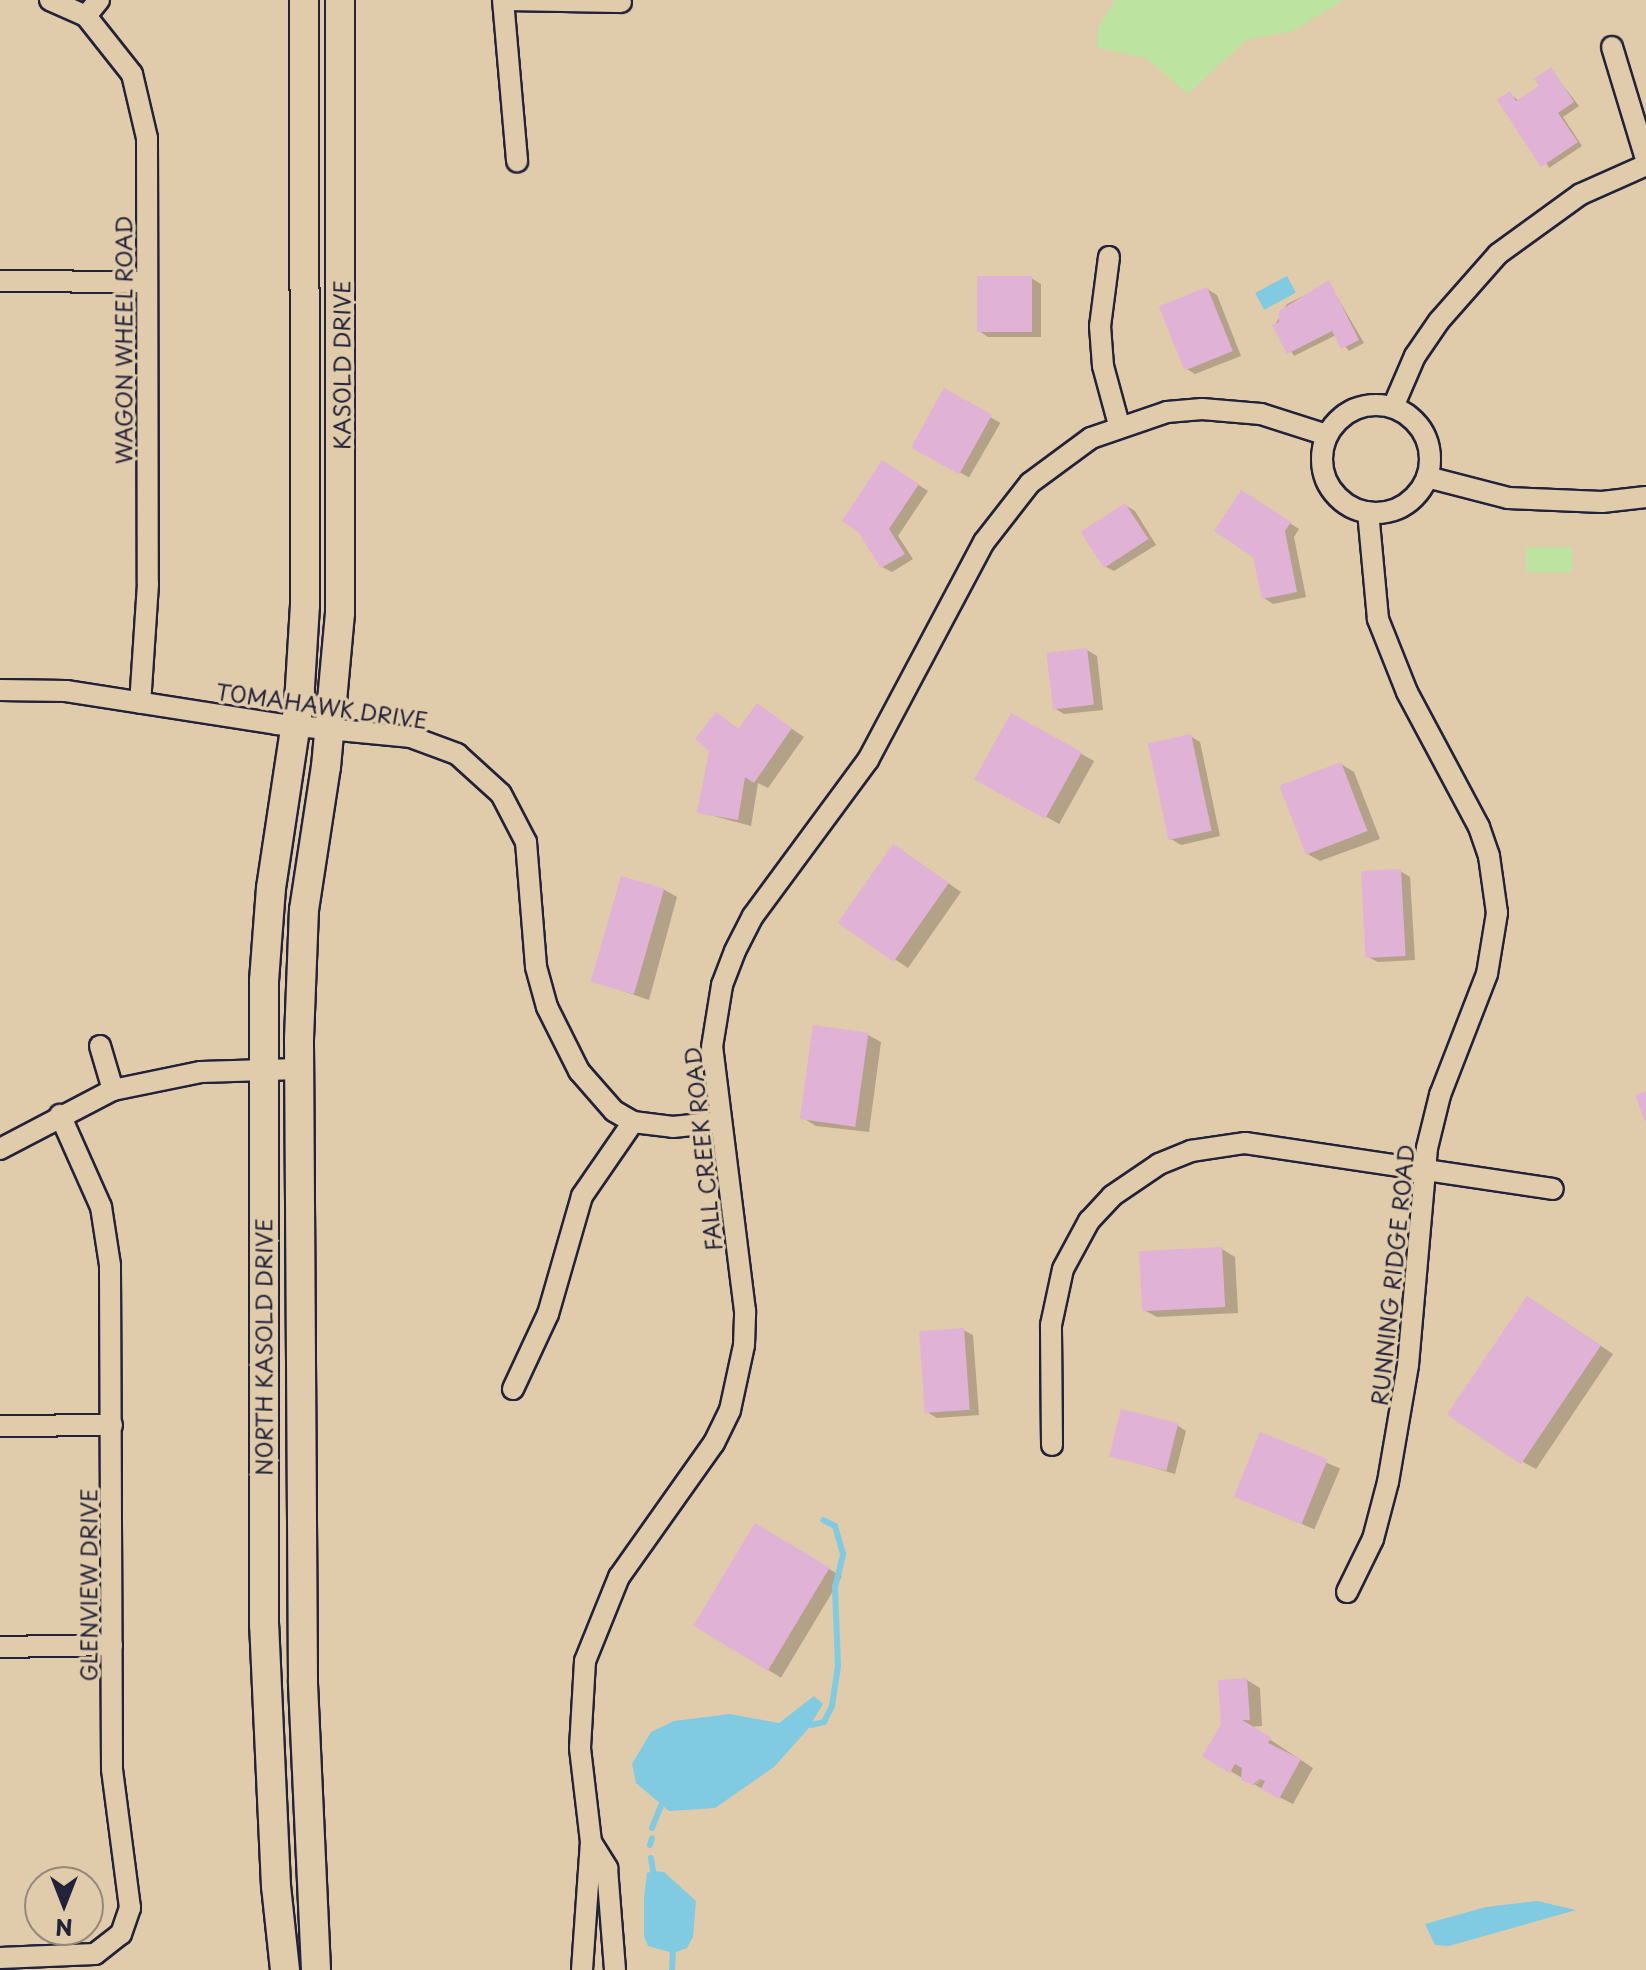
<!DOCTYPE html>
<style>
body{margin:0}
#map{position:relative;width:1646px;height:1970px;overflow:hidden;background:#e0cbaa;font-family:"Playpen Sans",sans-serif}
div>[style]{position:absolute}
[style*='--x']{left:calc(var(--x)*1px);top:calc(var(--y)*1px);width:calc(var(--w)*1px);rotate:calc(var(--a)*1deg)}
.green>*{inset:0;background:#bce4a0;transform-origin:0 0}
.water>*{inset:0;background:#80cbe1;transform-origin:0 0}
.shadow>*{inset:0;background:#0003;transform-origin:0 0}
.stream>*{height:6px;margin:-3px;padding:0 3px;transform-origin:3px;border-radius:3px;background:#80cbe1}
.building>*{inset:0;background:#e0b2d5;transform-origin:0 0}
.roads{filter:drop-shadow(2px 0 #22223b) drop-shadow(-2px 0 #22223b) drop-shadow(0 2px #22223b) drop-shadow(0 -2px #22223b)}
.street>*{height:20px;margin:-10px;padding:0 10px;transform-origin:10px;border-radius:10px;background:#e0cbaa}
.street>.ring{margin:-10px;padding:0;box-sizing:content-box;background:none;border:20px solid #e0cbaa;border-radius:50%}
.secondary>*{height:28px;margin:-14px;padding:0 14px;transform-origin:14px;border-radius:14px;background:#e0cbaa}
span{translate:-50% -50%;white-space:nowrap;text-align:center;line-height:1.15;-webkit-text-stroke:7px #e0cbaa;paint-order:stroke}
.street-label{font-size:22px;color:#22223b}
.north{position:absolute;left:24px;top:1866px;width:80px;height:80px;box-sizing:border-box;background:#e0cbaa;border:2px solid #94877e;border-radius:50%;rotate:180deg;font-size:22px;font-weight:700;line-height:32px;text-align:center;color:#22223b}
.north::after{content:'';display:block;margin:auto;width:28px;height:36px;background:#22223b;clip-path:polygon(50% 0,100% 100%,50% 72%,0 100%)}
</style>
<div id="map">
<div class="green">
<div style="clip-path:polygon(1115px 0,1344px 0,1293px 31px,1246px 40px,1188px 94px,1146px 58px,1097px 48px,1098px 28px)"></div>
<div style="left:1572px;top:547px;width:25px;height:46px;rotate:90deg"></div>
</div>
<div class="water">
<div style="left:1287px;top:276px;width:19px;height:36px;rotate:62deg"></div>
<div style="clip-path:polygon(814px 1696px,823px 1704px,808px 1729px,774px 1767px,715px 1808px,669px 1811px,636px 1783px,632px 1764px,651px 1732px,674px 1721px,730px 1714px,779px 1723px)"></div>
<div style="clip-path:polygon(653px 1871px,664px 1872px,696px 1901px,693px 1937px,687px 1948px,673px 1953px,648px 1946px,644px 1936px,644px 1898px,647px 1873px)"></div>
<div style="clip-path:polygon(1537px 1901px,1576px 1910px,1449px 1946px,1435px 1945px,1425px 1924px,1486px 1907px)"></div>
</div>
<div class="shadow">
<div style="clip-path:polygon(1551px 70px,1579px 106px,1563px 117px,1582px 146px,1549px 168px,1510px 94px,1519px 101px,1542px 86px)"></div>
<div style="clip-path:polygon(1031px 278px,1041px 284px,1041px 337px,988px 337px,979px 331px)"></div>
<div style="clip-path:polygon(1329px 283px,1364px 343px,1349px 351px,1336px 335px,1294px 356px,1275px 325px,1287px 304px)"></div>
<div style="clip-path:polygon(1207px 289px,1217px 295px,1241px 356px,1195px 374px,1185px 368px)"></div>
<div style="left:945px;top:391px;width:64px;height:63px;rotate:30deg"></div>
<div style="clip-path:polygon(892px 468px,928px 491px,898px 536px,913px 559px,892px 572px,882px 567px)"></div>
<div style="clip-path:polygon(1251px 498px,1299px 529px,1294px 537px,1306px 597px,1273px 604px,1264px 598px)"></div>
<div style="clip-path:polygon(1125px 505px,1135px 511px,1156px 545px,1114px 571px,1104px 566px)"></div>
<div style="clip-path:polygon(1087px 650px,1097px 656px,1103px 710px,1064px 714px,1054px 708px)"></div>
<div style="clip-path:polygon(717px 714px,740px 730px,770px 714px,804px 737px,768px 788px,758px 783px,751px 826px,699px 812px)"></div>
<div style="left:1011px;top:715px;width:95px;height:72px;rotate:29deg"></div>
<div style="clip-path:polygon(1190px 736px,1200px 742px,1220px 836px,1181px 845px,1171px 839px)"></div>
<div style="clip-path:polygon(1341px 764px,1354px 772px,1380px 839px,1320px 861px,1306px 853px)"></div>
<div style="clip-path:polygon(907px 854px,961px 892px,908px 968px,841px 923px)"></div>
<div style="clip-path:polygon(1400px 871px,1410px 877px,1415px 960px,1378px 962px,1368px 957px)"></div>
<div style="clip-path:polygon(663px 889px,677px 897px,649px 1000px,594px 981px)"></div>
<div style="clip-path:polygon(868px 1035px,881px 1042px,869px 1132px,816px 1126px,803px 1118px)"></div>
<div style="clip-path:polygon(1222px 1249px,1235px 1257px,1238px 1313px,1157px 1317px,1144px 1310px)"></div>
<div style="clip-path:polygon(1541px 1306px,1613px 1354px,1536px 1469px,1523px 1462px)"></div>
<div style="clip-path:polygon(963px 1330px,973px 1335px,979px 1415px,937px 1418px,927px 1412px)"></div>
<div style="clip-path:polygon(1177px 1425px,1186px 1431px,1175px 1474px,1111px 1455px)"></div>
<div style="left:1261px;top:1435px;width:86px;height:66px;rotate:23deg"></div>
<div style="left:756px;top:1525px;width:100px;height:118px;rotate:31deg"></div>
<div style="clip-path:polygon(1247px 1680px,1260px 1688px,1262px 1726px,1251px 1727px,1313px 1768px,1293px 1804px,1255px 1785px,1269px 1774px,1254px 1785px,1205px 1756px)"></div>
</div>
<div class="stream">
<div style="--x:811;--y:1725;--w:13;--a:-13"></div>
<div style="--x:824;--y:1722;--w:18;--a:-63"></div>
<div style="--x:832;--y:1706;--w:40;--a:-81.5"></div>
<div style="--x:838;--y:1666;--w:79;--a:-92.2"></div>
<div style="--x:835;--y:1587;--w:34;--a:-76"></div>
<div style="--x:843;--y:1554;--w:29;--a:-106"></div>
<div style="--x:835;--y:1526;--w:13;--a:-153"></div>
<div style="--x:652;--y:1828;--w:24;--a:-68"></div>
<div style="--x:650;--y:1845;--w:7;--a:-74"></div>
<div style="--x:651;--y:1858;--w:13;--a:81"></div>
<div style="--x:672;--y:1970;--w:17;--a:-87"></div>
</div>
<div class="building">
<div style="clip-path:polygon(1551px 67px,1574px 102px,1558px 113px,1578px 142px,1541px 167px,1497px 100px,1510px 91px,1516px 101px,1539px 86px,1534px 79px)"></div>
<div style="left:977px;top:276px;width:55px;height:56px"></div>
<div style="clip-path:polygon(1329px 280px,1359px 340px,1341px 349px,1332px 331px,1287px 354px,1272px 325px,1279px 322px,1279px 311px)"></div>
<div style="left:1207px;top:287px;width:69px;height:52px;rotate:68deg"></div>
<div style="left:944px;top:388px;width:55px;height:68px;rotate:29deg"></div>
<div style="clip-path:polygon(882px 460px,919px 484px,889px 529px,905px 554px,881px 568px,858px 532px,842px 521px)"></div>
<div style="clip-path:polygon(1241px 490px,1291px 522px,1285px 531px,1297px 592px,1262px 599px,1253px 557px,1214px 531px)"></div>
<div style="left:1125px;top:503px;width:43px;height:53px;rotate:57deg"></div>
<div style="left:1087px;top:648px;width:57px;height:41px;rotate:83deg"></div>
<div style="clip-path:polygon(757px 703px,792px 728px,754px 783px,745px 777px,738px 820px,697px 813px,709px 751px,695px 739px,716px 712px,738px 729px)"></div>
<div style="left:1011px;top:713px;width:81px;height:76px;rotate:29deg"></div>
<div style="left:1191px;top:734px;width:99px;height:44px;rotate:78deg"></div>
<div style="left:1341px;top:762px;width:74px;height:66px;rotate:69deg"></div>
<div style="left:893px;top:844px;width:68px;height:96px;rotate:35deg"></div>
<div style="left:1401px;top:869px;width:87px;height:40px;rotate:87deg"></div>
<div style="left:621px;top:876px;width:45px;height:110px;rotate:16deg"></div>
<div style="left:813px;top:1025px;width:56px;height:95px;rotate:8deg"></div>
<div style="clip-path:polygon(1646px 1091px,1646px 1124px,1635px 1095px)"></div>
<div style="left:1222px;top:1247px;width:60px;height:83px;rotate:87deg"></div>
<div style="left:1527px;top:1296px;width:89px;height:143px;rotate:34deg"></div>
<div style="left:964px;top:1328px;width:82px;height:45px;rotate:86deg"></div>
<div style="left:1121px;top:1409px;width:59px;height:49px;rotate:14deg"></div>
<div style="left:1260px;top:1432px;width:73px;height:70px;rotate:22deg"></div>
<div style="left:755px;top:1523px;width:87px;height:120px;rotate:31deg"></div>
<div style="clip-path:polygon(1247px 1678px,1250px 1720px,1242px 1720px,1271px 1737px,1268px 1743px,1301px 1759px,1279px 1799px,1261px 1789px,1265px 1781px,1260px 1779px,1252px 1785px,1241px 1780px,1242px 1768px,1235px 1764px,1230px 1773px,1202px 1756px,1221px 1725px,1218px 1680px)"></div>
</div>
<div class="roads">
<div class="street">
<div style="--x:50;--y:0;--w:39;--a:24"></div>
<div style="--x:99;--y:0;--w:21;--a:129"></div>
<div style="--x:86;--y:16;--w:74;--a:51.6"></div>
<div style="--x:132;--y:74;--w:66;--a:76.8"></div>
<div style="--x:147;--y:138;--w:446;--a:89.9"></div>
<div style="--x:148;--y:584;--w:119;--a:93.8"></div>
<div style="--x:503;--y:0;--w:162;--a:85"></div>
<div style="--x:504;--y:0;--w:117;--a:1"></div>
<div style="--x:1612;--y:47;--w:117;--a:73.1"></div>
<div style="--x:1109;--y:257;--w:70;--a:97.4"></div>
<div style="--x:1100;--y:326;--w:40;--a:85.7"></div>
<div style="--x:1103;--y:366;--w:61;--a:74.8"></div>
<div style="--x:0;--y:281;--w:147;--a:0.4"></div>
<div class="ring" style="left:1322px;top:405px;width:88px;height:88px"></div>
<div style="--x:1393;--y:407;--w:56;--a:-66.7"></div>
<div style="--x:1415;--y:356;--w:42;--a:-55.6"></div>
<div style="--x:1439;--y:321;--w:89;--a:-48.6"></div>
<div style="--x:1498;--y:254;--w:102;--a:-35.9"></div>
<div style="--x:1581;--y:194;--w:71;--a:-24"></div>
<div style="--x:1427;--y:477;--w:84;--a:14.5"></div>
<div style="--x:1508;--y:498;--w:94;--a:2.4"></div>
<div style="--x:1602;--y:502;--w:44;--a:-6.5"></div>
<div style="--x:0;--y:690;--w:66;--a:0.9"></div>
<div style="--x:66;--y:691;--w:213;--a:8.9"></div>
<div style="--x:276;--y:724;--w:136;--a:5.5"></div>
<div style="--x:411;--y:737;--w:49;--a:20.3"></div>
<div style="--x:457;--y:754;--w:59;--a:42.3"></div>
<div style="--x:501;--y:794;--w:54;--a:62.5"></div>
<div style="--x:526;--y:842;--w:125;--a:85.4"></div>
<div style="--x:536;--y:967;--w:41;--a:74.6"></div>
<div style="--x:547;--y:1007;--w:72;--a:63.4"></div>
<div style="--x:579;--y:1071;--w:53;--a:48.8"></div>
<div style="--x:614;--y:1111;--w:22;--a:30"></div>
<div style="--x:633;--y:1122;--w:40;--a:7.1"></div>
<div style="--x:673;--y:1127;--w:48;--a:-5.9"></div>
<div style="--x:100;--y:1046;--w:46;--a:73.5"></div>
<div style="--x:0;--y:1149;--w:127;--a:-27.6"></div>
<div style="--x:113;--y:1090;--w:90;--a:-11.6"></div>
<div style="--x:201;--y:1072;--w:98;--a:-1.8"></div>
<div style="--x:513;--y:1389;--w:83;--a:-65"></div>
<div style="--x:548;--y:1314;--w:123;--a:-73.9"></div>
<div style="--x:582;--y:1196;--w:90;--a:-55.4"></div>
<div style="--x:0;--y:1426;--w:112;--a:-0.5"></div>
<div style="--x:1052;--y:1445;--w:120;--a:-90.5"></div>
<div style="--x:1051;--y:1325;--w:57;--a:-77.9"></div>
<div style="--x:1063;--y:1269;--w:55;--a:-61.6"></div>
<div style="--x:1089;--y:1221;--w:34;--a:-47"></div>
<div style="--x:1112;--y:1196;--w:57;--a:-34.2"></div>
<div style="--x:1159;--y:1164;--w:35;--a:-22"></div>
<div style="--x:1191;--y:1151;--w:55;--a:-8.4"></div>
<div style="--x:1245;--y:1143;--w:311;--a:8.5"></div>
<div style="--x:1347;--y:1592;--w:59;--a:-63.9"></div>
<div style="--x:1373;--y:1539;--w:59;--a:-75.3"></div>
<div style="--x:1388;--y:1482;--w:119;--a:-80.3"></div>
<div style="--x:1408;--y:1365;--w:218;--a:-85"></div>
<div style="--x:1427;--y:1148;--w:55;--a:-76.2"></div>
<div style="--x:1440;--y:1095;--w:130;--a:-68.8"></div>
<div style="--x:1487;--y:974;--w:62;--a:-80.7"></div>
<div style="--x:1497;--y:913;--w:58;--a:-98"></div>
<div style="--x:1489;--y:856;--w:31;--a:-109"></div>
<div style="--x:1479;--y:827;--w:153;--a:-118.1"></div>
<div style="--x:1407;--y:692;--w:79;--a:-111.7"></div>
<div style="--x:1378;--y:619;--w:107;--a:-95.3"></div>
<div style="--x:0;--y:1647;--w:112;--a:-1"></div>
<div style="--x:591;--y:1842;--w:31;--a:58"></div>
<div style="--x:607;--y:1868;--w:102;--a:85.5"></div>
<div style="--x:0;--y:1958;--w:95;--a:-2.4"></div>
<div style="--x:95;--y:1954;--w:33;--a:-38"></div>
<div style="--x:121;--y:1934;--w:28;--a:-71"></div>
<div style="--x:130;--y:1908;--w:140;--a:-97.4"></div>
<div style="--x:112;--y:1769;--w:504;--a:-90.23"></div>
<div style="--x:110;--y:1265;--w:59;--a:-98.8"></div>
<div style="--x:101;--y:1207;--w:101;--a:-114"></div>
<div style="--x:582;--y:1970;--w:128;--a:-86"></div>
<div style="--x:591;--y:1842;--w:95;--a:-96.7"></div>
<div style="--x:580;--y:1748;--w:87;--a:-86.7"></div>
<div style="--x:585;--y:1661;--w:91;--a:-68"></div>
<div style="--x:619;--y:1577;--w:164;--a:-54.7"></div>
<div style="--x:714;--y:1443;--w:37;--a:-64"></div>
<div style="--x:730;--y:1410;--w:66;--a:-77.8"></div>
<div style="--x:744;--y:1345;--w:34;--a:-88"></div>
<div style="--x:745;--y:1311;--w:266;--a:-97.1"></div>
<div style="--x:712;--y:1047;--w:63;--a:-80.8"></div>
<div style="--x:722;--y:985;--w:36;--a:-69"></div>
<div style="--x:735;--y:951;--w:39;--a:-63"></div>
<div style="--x:753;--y:916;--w:194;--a:-53.6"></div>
<div style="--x:868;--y:760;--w:247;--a:-62"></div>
<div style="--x:984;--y:542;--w:75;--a:-52.1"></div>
<div style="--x:1030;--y:483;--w:76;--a:-36.4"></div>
<div style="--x:1091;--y:438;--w:80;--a:-18.9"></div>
<div style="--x:1167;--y:412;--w:35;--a:-5"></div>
<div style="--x:1202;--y:409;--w:59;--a:4.8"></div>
<div style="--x:1261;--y:414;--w:69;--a:17.7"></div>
</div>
<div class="secondary">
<div style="--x:285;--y:1970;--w:84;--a:-96.1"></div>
<div style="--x:276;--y:1886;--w:261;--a:-92.6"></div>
<div style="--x:264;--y:1625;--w:644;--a:-90"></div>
<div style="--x:264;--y:981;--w:93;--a:-85.7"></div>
<div style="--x:271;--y:888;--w:187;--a:-81.4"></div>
<div style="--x:299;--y:703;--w:98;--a:-86.5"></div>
<div style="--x:305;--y:605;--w:605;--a:-90.09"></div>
<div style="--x:316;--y:1970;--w:290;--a:-92.6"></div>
<div style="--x:303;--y:1680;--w:641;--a:-90.36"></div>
<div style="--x:299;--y:1039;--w:129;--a:-87.8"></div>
<div style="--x:304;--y:910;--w:145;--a:-81.3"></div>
<div style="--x:326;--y:767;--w:155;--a:-84.8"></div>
<div style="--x:340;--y:613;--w:613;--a:-90"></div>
</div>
</div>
<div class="street-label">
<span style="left:123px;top:340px;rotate:-90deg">WAGON WHEEL ROAD</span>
<span style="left:341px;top:365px;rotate:-90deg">KASOLD DRIVE</span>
<span style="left:322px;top:705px;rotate:8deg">TOMAHAWK DRIVE</span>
<span style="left:702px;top:1149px;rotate:-96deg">FALL CREEK ROAD</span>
<span style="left:1392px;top:1275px;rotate:-84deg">RUNNING RIDGE ROAD</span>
<span style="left:263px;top:1347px;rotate:-90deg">NORTH KASOLD DRIVE</span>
<span style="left:88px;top:1585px;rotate:-90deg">GLENVIEW DRIVE</span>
</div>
<div class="north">N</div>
</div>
